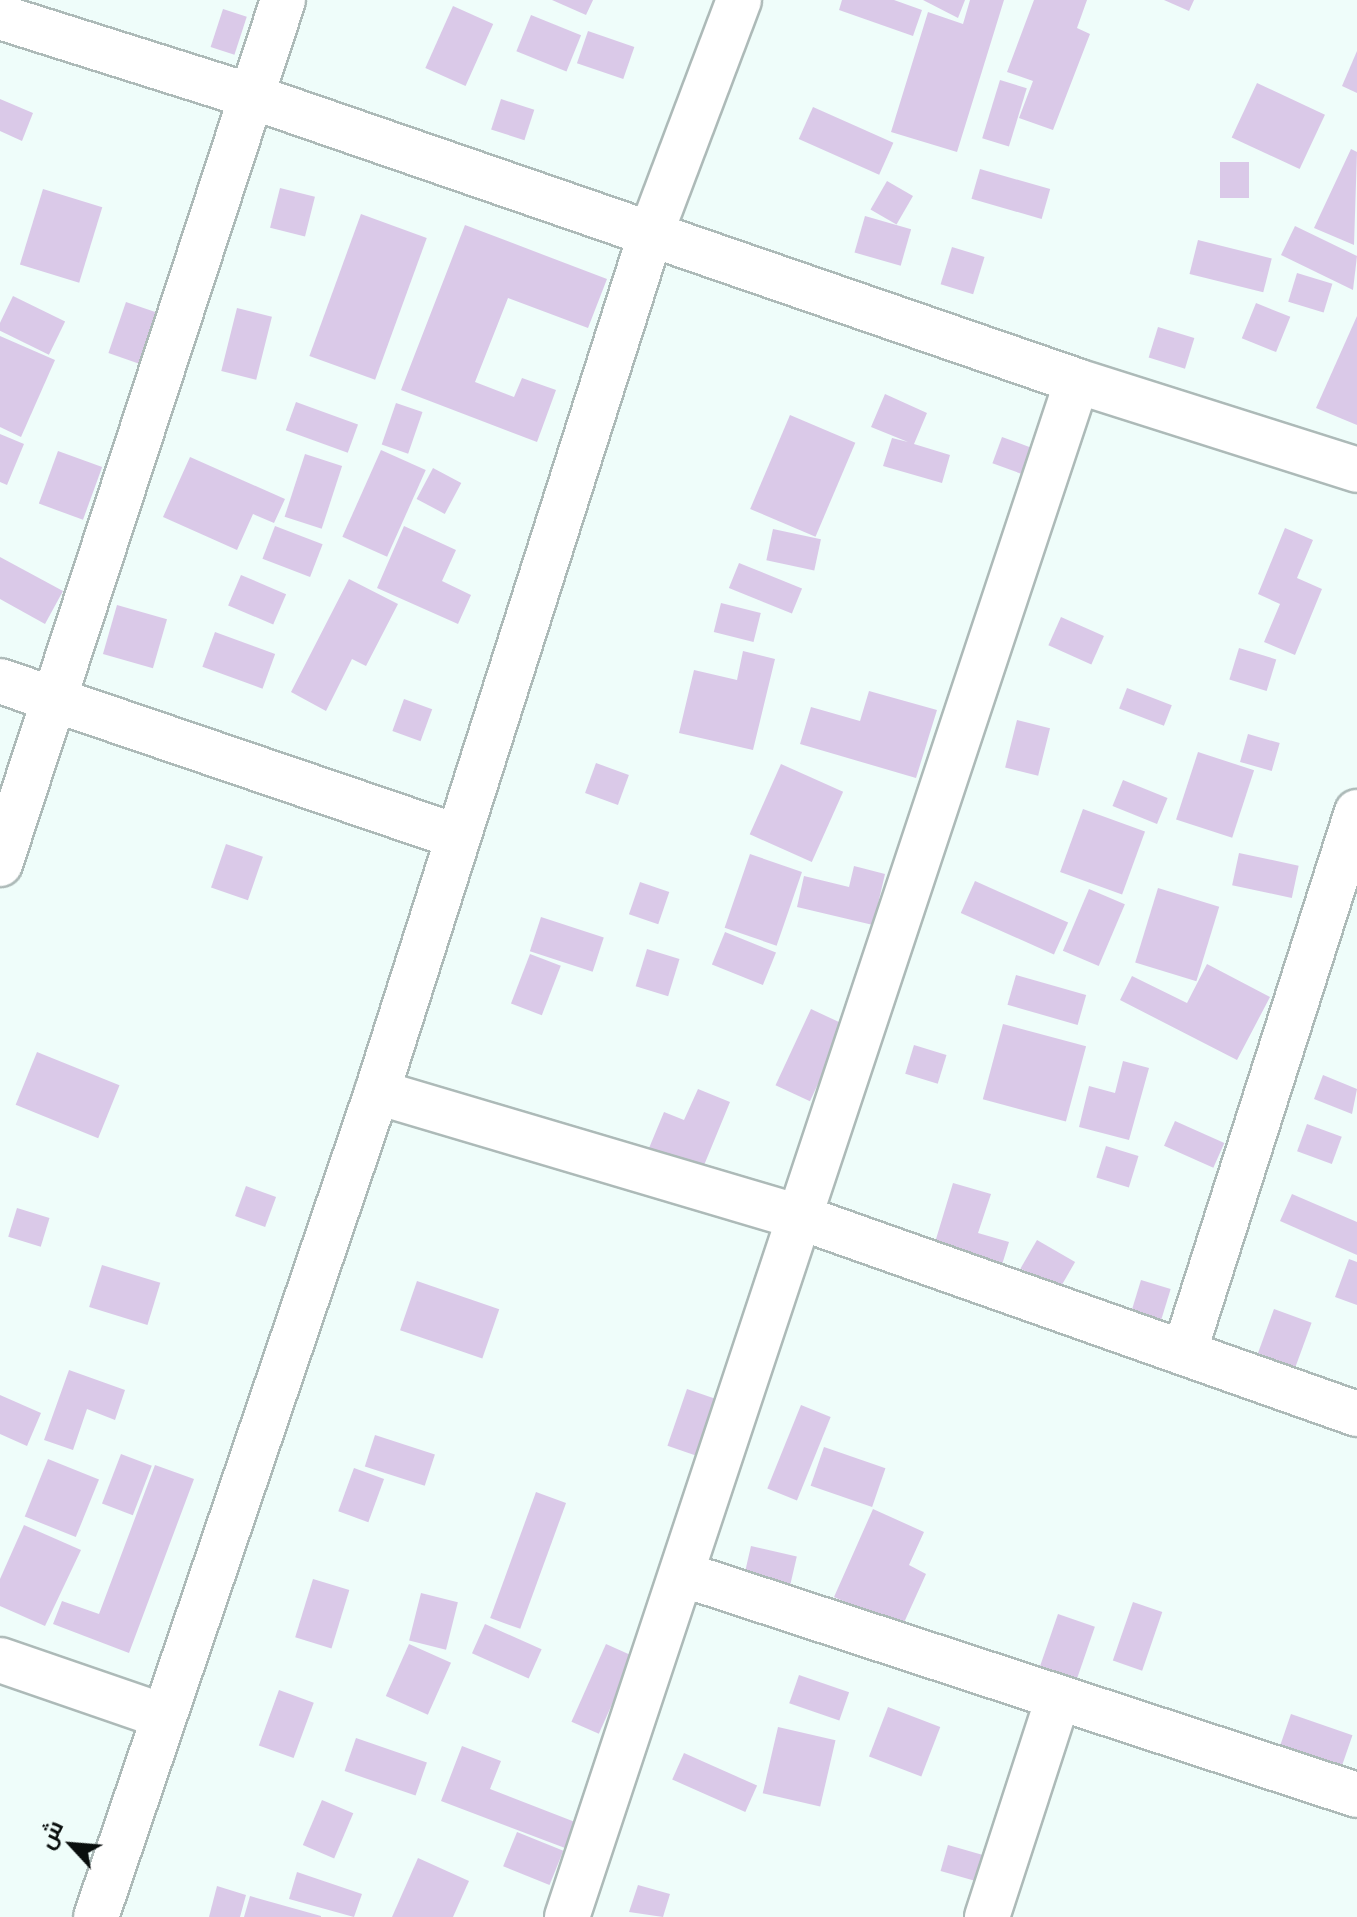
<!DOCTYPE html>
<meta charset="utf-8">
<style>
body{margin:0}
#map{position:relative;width:1357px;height:1917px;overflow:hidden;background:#effdfa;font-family:"IBM Plex Sans",Cairo,sans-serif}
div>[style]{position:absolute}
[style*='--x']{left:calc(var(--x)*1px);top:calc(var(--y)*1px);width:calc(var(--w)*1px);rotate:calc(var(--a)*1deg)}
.building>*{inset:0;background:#dac9e8;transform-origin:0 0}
.roads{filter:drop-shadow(2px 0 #adbab8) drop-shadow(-2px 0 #adbab8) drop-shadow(0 2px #adbab8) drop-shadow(0 -2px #adbab8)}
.minor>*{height:44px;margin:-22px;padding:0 22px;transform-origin:22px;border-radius:22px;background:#fff}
span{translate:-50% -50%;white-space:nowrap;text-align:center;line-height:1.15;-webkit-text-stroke:8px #effdfa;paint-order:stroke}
.north{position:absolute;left:32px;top:1805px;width:80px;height:80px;-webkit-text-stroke:6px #effdfa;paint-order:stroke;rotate:296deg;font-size:22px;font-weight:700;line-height:32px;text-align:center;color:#090e0d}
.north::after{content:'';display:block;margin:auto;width:28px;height:36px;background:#090e0d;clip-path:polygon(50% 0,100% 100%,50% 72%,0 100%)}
</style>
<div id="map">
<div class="building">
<div style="clip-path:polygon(552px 0,593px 0,586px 15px)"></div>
<div style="clip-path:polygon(842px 0,894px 0,922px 10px,913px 36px,839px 10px)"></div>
<div style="clip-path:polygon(923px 0,965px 0,958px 18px)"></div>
<div style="clip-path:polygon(970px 0,1004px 0,957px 152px,891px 132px,928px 12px,963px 24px)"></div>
<div style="clip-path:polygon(1034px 0,1087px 0,1077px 28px,1090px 34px,1053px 130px,1019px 118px,1033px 81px,1007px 72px)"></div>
<div style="clip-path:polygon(1164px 0,1194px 0,1189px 11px)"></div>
<div style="left:453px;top:6px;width:44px;height:68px;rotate:24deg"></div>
<div style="left:223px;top:9px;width:25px;height:40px;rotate:18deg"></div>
<div style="left:531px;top:15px;width:54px;height:39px;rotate:22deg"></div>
<div style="left:588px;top:31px;width:49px;height:34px;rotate:19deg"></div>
<div style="clip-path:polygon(1357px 51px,1357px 93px,1342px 86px)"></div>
<div style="left:1000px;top:80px;width:28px;height:61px;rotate:17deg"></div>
<div style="left:1257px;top:83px;width:75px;height:60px;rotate:25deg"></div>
<div style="clip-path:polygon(0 99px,33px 113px,22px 141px,0 131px)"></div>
<div style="left:501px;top:99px;width:35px;height:32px;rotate:18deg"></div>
<div style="left:813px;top:107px;width:88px;height:35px;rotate:24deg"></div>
<div style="clip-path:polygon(1351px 149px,1357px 152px,1354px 245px,1314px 228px)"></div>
<div style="left:1249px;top:162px;width:36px;height:29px;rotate:90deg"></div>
<div style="left:980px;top:169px;width:73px;height:31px;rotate:16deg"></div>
<div style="left:887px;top:181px;width:30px;height:33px;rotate:30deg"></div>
<div style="left:280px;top:188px;width:36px;height:41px;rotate:14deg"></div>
<div style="left:43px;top:189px;width:62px;height:79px;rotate:17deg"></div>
<div style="left:361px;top:214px;width:70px;height:151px;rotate:20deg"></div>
<div style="left:865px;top:216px;width:48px;height:38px;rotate:16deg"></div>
<div style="clip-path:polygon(465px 225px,607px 279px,588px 328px,508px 298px,475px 382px,514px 397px,522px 378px,556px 390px,537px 442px,401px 390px)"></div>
<div style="clip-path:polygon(1295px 226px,1357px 256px,1353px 290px,1281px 255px)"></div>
<div style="left:1198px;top:240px;width:76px;height:35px;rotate:14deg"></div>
<div style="left:952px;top:247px;width:34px;height:39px;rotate:17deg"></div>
<div style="left:1297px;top:273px;width:37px;height:30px;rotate:17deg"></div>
<div style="left:13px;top:296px;width:58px;height:37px;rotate:26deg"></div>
<div style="left:126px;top:302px;width:34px;height:54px;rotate:19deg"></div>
<div style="left:1256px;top:303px;width:37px;height:38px;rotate:22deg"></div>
<div style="left:237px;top:308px;width:36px;height:65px;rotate:14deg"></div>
<div style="clip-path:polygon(1357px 316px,1357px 425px,1316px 408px)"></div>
<div style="left:1158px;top:327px;width:38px;height:32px;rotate:17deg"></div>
<div style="clip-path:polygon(0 336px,55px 360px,21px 437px,0 427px)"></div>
<div style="clip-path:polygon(885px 394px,927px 413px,914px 444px,950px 455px,942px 483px,883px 466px,892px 438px,908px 442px,871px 427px)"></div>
<div style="left:296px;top:402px;width:66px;height:30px;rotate:20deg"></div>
<div style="left:396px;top:403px;width:28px;height:44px;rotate:19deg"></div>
<div style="left:790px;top:415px;width:71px;height:102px;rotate:23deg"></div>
<div style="clip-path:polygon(0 434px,24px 444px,7px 485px,0 482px)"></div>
<div style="left:1002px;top:437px;width:32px;height:28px;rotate:20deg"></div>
<div style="left:381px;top:450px;width:49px;height:95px;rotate:24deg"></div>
<div style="left:58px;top:451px;width:47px;height:56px;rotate:20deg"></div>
<div style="left:305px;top:454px;width:39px;height:66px;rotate:18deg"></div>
<div style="clip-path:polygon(190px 457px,285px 499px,274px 523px,253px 514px,237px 550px,163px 517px)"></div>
<div style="left:433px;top:468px;width:32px;height:35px;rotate:28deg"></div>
<div style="left:275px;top:526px;width:51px;height:35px;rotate:21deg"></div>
<div style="clip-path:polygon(404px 526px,456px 550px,442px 581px,471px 595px,458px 624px,377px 588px)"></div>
<div style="clip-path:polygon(1285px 528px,1313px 540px,1297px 578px,1322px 589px,1295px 655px,1264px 642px,1280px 604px,1258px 594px)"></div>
<div style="left:773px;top:529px;width:49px;height:32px;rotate:12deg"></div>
<div style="clip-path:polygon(0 557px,63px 591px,45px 624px,0 599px)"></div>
<div style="left:739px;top:563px;width:68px;height:27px;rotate:22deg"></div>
<div style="left:241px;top:575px;width:49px;height:33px;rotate:23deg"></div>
<div style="clip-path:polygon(349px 579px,398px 604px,366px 666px,352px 659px,326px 711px,291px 692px)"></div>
<div style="left:721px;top:603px;width:41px;height:30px;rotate:14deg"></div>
<div style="left:117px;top:605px;width:52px;height:51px;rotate:16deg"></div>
<div style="left:1061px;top:617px;width:47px;height:31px;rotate:24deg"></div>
<div style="left:215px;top:632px;width:64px;height:37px;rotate:20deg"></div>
<div style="left:1239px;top:648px;width:39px;height:33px;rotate:17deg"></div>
<div style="clip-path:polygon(743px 651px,775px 659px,753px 750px,679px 733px,694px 670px,737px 680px)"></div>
<div style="left:1127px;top:688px;width:48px;height:22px;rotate:21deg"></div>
<div style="clip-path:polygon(869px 691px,937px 710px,916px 778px,800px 744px,811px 707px,860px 721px)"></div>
<div style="left:404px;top:699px;width:30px;height:34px;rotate:20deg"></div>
<div style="left:1017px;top:720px;width:34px;height:49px;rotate:14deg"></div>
<div style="left:1248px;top:734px;width:33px;height:29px;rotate:16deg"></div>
<div style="left:1198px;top:752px;width:59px;height:71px;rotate:18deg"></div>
<div style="left:596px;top:763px;width:35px;height:32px;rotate:20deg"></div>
<div style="left:781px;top:764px;width:68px;height:77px;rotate:24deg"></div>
<div style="left:1123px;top:780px;width:48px;height:28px;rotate:22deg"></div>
<div style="left:1083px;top:809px;width:66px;height:67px;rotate:20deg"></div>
<div style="left:226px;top:844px;width:39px;height:46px;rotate:19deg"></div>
<div style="left:1239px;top:853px;width:61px;height:33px;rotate:12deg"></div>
<div style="left:750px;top:854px;width:55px;height:78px;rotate:19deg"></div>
<div style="clip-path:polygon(854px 866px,885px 874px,873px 925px,797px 907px,804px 876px,849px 887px)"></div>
<div style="left:975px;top:881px;width:102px;height:35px;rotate:24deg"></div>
<div style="left:640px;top:882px;width:31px;height:34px;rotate:19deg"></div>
<div style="left:1158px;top:888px;width:64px;height:78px;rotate:17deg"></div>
<div style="left:1089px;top:889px;width:39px;height:67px;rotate:23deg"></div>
<div style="left:541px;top:917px;width:66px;height:36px;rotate:18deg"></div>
<div style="left:725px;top:932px;width:55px;height:35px;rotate:22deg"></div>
<div style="left:647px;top:949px;width:34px;height:39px;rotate:17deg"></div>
<div style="left:530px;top:954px;width:33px;height:53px;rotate:21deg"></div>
<div style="clip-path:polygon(1207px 964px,1270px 997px,1237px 1060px,1120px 1000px,1132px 976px,1187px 1003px)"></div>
<div style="left:1016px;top:975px;width:73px;height:31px;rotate:16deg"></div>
<div style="left:811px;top:1009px;width:38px;height:84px;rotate:25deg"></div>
<div style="left:1003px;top:1024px;width:86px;height:78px;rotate:15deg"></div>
<div style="left:914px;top:1045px;width:34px;height:30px;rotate:17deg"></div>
<div style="left:37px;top:1052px;width:89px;height:57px;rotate:22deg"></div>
<div style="clip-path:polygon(1123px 1061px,1149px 1068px,1129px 1140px,1079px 1127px,1089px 1086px,1115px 1093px)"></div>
<div style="clip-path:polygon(1323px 1075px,1357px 1089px,1352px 1114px,1314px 1099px)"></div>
<div style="clip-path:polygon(698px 1089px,730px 1102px,700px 1175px,647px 1153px,664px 1112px,684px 1120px)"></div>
<div style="left:1175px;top:1121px;width:54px;height:27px;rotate:24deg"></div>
<div style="left:1307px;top:1124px;width:37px;height:29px;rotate:20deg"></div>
<div style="left:1106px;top:1146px;width:34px;height:33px;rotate:17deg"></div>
<div style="clip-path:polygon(953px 1183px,991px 1194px,978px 1233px,1009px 1242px,1001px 1268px,933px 1249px)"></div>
<div style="left:246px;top:1186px;width:32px;height:32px;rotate:20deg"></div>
<div style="clip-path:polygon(1292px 1194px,1357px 1222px,1357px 1255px,1280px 1221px)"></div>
<div style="left:17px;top:1208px;width:34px;height:30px;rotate:17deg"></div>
<div style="left:1037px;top:1240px;width:44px;height:33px;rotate:30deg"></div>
<div style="clip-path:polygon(1349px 1259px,1357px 1262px,1357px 1305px,1335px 1297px)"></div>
<div style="left:102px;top:1265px;width:61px;height:44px;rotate:17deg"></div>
<div style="left:1141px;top:1280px;width:31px;height:34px;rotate:17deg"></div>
<div style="left:417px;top:1281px;width:87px;height:52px;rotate:19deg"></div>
<div style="left:1274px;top:1309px;width:40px;height:47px;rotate:20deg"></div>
<div style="clip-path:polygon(69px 1370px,125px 1390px,115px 1420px,87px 1409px,73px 1450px,44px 1440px)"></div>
<div style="left:687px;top:1389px;width:36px;height:60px;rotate:19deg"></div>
<div style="clip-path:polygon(0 1395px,41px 1413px,27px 1446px,0 1434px)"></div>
<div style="left:801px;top:1405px;width:32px;height:90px;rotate:22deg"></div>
<div style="left:375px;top:1435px;width:63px;height:33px;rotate:18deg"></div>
<div style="left:824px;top:1447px;width:65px;height:41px;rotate:19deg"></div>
<div style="left:121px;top:1454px;width:33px;height:53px;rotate:21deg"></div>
<div style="left:48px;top:1459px;width:55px;height:62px;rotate:22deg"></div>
<div style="clip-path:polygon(155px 1465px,194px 1479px,129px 1653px,53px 1624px,62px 1601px,99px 1614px)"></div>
<div style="left:354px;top:1468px;width:32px;height:46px;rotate:20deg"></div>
<div style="left:536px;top:1492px;width:32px;height:134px;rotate:20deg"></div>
<div style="clip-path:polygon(873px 1509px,924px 1532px,909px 1565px,926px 1574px,902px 1627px,834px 1597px)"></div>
<div style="clip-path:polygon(24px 1525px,81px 1550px,45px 1626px,0 1606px,0 1579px)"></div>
<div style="left:751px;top:1546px;width:47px;height:32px;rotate:13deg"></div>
<div style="left:313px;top:1579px;width:38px;height:61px;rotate:17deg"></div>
<div style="left:421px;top:1593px;width:38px;height:49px;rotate:14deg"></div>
<div style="left:1133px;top:1602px;width:31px;height:62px;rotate:19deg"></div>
<div style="left:1058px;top:1614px;width:39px;height:55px;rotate:19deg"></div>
<div style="left:485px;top:1624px;width:62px;height:32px;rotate:24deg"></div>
<div style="left:409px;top:1644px;width:46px;height:57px;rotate:24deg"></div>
<div style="left:606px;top:1644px;width:30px;height:85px;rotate:24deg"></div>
<div style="left:799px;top:1675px;width:53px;height:30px;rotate:19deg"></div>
<div style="left:279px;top:1690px;width:37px;height:59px;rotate:20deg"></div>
<div style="left:888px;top:1707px;width:56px;height:53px;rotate:21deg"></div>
<div style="left:1291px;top:1714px;width:65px;height:37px;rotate:19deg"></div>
<div style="left:778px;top:1727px;width:59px;height:68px;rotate:13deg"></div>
<div style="left:356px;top:1738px;width:75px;height:35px;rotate:19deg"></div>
<div style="clip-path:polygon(462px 1746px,501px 1761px,490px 1789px,575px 1822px,565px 1848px,441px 1801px)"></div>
<div style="left:684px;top:1753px;width:80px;height:29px;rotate:24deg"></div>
<div style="left:322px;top:1800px;width:34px;height:49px;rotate:23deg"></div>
<div style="left:517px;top:1832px;width:50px;height:37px;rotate:22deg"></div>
<div style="left:948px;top:1845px;width:40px;height:27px;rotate:16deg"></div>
<div style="clip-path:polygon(418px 1858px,469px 1881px,453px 1917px,392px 1917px)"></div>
<div style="clip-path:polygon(297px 1872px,362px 1894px,354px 1917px,289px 1899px)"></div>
<div style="clip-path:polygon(638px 1885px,670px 1894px,663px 1917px,629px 1912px)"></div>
<div style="clip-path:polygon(217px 1886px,246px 1895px,240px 1917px,209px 1917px)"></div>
<div style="clip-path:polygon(250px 1896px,321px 1916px,321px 1917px,244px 1917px)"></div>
</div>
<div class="roads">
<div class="minor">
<div style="--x:0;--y:17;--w:262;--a:17.5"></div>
<div style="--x:250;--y:96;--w:875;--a:19.01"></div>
<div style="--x:1077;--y:381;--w:294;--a:17.6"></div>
<div style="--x:0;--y:681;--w:481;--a:18.8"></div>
<div style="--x:0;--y:864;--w:909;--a:-71.86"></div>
<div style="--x:377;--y:1092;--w:443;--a:16.5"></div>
<div style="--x:802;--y:1218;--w:589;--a:19.45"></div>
<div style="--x:1184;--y:1353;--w:568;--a:-72.27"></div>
<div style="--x:682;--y:1574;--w:710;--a:18.13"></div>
<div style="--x:0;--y:1660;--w:172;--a:19"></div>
<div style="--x:96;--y:1917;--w:872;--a:-71.19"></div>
<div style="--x:377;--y:1092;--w:902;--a:-72.31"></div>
<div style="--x:651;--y:233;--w:249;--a:-69.3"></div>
<div style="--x:567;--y:1917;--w:1618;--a:-71.63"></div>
<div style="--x:987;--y:1917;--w:230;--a:-72"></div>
</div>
</div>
<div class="north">ش</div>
</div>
